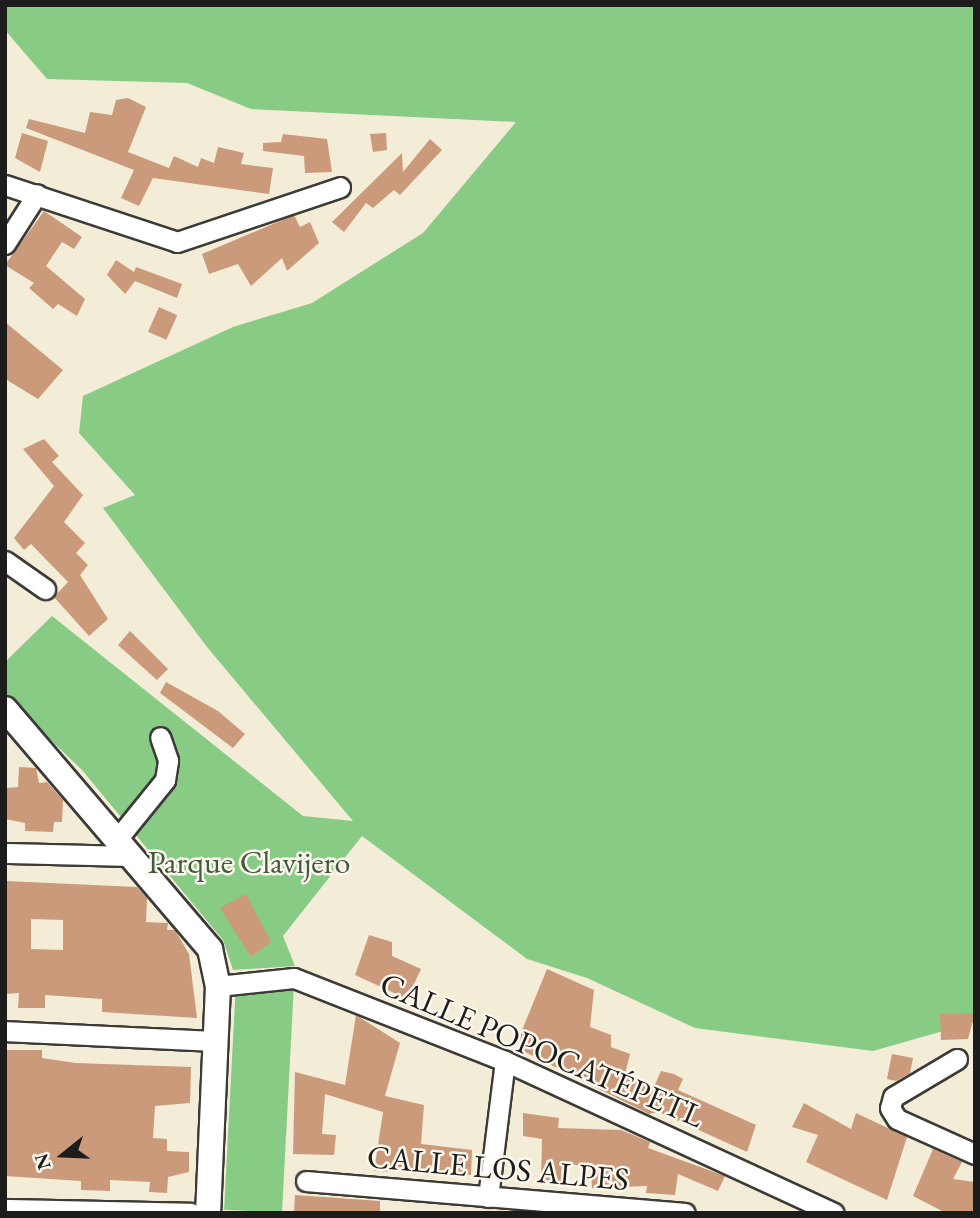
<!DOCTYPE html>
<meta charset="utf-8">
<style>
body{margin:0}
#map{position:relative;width:980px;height:1218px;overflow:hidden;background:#f3edd8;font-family:"EB Garamond",serif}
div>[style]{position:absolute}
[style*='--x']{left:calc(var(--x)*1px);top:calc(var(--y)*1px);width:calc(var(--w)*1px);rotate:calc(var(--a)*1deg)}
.green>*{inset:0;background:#88cb84;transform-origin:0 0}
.building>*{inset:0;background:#cb9a7b;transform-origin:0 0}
.roads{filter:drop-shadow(2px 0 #3c3b38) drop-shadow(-2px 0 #3c3b38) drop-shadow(0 2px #3c3b38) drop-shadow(0 -2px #3c3b38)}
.minor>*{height:19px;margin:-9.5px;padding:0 9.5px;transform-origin:9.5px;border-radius:9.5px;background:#fff}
.tertiary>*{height:24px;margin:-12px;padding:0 12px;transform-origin:12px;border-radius:12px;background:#fff}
span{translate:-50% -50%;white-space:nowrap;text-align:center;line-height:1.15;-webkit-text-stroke:5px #fbf7ec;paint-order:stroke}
.park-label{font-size:32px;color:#425940}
.street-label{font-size:32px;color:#1c1c1c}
.frame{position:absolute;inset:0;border:7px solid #1c1c1c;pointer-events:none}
.north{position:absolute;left:28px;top:1120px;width:70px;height:70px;-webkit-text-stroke:5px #fbf7ec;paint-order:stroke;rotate:252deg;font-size:19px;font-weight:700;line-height:28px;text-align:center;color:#1c1c1c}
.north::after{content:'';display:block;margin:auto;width:24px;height:32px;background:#1c1c1c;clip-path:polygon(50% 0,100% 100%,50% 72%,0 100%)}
</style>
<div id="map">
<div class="green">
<div style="clip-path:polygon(5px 5px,975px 5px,975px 1022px,873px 1051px,695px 1028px,587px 978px,527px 959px,362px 836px,283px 936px,295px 966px,233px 970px,223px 940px,82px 770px,5px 696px,5px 662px,52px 616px,303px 816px,353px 821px,207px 647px,103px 508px,135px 495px,79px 433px,83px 396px,233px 327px,312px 303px,423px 233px,516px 122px,251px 109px,187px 83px,47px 79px,5px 30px)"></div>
<div style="left:294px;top:984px;width:229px;height:58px;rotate:93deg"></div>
</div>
<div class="building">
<div style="clip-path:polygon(128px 98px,146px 107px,128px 152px,169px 168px,174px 156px,198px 167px,201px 158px,214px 163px,218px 147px,244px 153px,241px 164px,273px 168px,269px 194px,153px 178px,139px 206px,121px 198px,134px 170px,26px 128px,29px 119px,85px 133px,90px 112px,112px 115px,116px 100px)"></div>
<div style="clip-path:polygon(22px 133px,48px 141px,40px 172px,15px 158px)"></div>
<div style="clip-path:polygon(386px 133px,387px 150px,373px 152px,370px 134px)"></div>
<div style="clip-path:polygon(283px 134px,327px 139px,332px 172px,305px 173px,304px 156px,263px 151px,263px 143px,281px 142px)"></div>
<div style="clip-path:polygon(430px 139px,442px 150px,400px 195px,394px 190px,373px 208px,366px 203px,344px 232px,332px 222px,402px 153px,403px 172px)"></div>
<div style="clip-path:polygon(44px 211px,82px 237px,74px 249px,62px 242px,46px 266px,85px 299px,77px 316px,58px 304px,53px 309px,29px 288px,34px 283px,5px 265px)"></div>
<div style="clip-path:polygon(294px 215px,300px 227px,310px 222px,319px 243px,287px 271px,282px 258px,251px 286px,238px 264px,209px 274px,202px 254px)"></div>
<div style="clip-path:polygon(116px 260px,134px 272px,136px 267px,182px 284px,177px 298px,135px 281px,125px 294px,107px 275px)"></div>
<div style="left:159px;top:307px;width:20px;height:27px;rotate:24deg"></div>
<div style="clip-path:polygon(5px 322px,63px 370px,38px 399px,7px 380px)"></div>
<div style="clip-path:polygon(44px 439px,59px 456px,52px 462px,83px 495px,64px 522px,85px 543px,76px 553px,88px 565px,80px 575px,108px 619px,89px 636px,54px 597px,68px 582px,31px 544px,24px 550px,14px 538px,54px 486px,23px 449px)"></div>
<div style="clip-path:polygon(130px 631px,168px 669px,157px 680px,118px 645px)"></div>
<div style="clip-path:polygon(166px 682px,218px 711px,245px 734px,233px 748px,160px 693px)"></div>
<div style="clip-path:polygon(19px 767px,36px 768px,39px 783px,47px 782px,63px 800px,62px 822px,54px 822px,53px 832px,25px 831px,25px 823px,5px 819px,5px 788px,18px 787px)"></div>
<div style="clip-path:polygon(evenodd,6px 881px,137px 887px,147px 898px,146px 922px,168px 923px,167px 930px,175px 930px,189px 954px,197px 1018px,102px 1012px,102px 999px,45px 995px,45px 1008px,18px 1008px,19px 993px,5px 994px,6px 881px,31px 919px,63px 920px,63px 950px,31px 949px,31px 919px)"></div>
<div style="clip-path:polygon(246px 894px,271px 942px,251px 957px,220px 908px)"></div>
<div style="clip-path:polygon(369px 935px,392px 942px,392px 956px,421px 969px,407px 999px,355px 975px)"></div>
<div style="clip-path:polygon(547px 969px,594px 990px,590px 1027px,611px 1035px,611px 1047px,630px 1054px,625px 1074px,654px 1087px,661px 1071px,674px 1074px,683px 1079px,678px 1090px,756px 1125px,747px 1152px,659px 1112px,649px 1114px,523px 1051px,527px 1043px,518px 1040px)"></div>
<div style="clip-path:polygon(975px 1013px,968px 1039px,941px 1040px,940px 1014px)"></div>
<div style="clip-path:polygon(356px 1015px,400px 1043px,385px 1096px,424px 1105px,421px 1144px,472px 1150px,471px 1175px,374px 1171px,383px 1112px,325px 1094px,322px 1134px,336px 1135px,334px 1155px,293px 1154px,295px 1072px,345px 1085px)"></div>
<div style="clip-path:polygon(5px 1050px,42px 1050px,42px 1058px,76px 1063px,191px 1067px,190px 1103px,155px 1106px,153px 1138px,167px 1139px,167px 1151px,189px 1152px,189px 1172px,168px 1177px,167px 1193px,149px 1192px,150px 1182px,110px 1180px,110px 1191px,81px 1190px,81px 1181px,5px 1176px)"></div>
<div style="clip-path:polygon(892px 1054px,913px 1058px,910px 1073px,896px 1081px,887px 1079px)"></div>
<div style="clip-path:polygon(804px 1103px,851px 1129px,856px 1113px,907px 1137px,887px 1200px,806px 1162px,818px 1135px,792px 1127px)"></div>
<div style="clip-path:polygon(523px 1113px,559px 1118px,558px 1128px,621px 1130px,650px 1142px,648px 1148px,725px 1176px,718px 1191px,678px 1174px,675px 1195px,646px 1193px,647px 1186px,592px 1188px,591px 1166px,562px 1164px,561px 1185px,541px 1183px,542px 1139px,523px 1136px)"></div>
<div style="clip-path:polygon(933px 1149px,962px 1162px,953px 1179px,975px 1182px,975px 1212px,946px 1213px,913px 1196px)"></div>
<div style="clip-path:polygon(295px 1195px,380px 1201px,380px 1213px,294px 1213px)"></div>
</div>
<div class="roads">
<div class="minor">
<div style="--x:5;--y:185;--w:181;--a:18.3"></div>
<div style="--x:177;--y:242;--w:172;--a:-18.6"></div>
<div style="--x:5;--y:244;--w:59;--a:-57.4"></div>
<div style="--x:5;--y:561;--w:49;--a:35"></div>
<div style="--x:118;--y:838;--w:75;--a:-51"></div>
<div style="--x:165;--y:780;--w:20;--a:-81"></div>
<div style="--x:168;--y:760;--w:24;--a:-109"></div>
<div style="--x:5;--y:853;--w:127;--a:1.4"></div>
<div style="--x:218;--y:986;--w:76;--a:-6"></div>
<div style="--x:294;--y:978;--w:227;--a:21.5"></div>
<div style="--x:505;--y:1061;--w:362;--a:24.8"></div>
<div style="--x:5;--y:1031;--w:211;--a:2.7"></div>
<div style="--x:957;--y:1059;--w:74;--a:149.3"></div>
<div style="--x:893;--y:1097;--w:11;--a:105"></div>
<div style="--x:890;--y:1108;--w:13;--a:58"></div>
<div style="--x:897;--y:1119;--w:85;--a:24.2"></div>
<div style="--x:306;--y:1181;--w:380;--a:4.8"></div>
<div style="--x:488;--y:1197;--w:137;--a:-82.9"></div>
<div style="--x:5;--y:1209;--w:186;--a:1.2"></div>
</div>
<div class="tertiary">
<div style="--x:5;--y:709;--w:316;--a:49.5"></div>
<div style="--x:210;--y:949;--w:38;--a:78"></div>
<div style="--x:218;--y:986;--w:227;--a:92.5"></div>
</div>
</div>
<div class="park-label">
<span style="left:249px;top:862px">Parque Clavijero</span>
</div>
<div class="street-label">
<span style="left:542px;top:1050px;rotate:23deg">CALLE POPOCATÉPETL</span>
<span style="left:498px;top:1168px;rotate:5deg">CALLE LOS ALPES</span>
</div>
<div class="frame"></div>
<div class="north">N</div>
</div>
